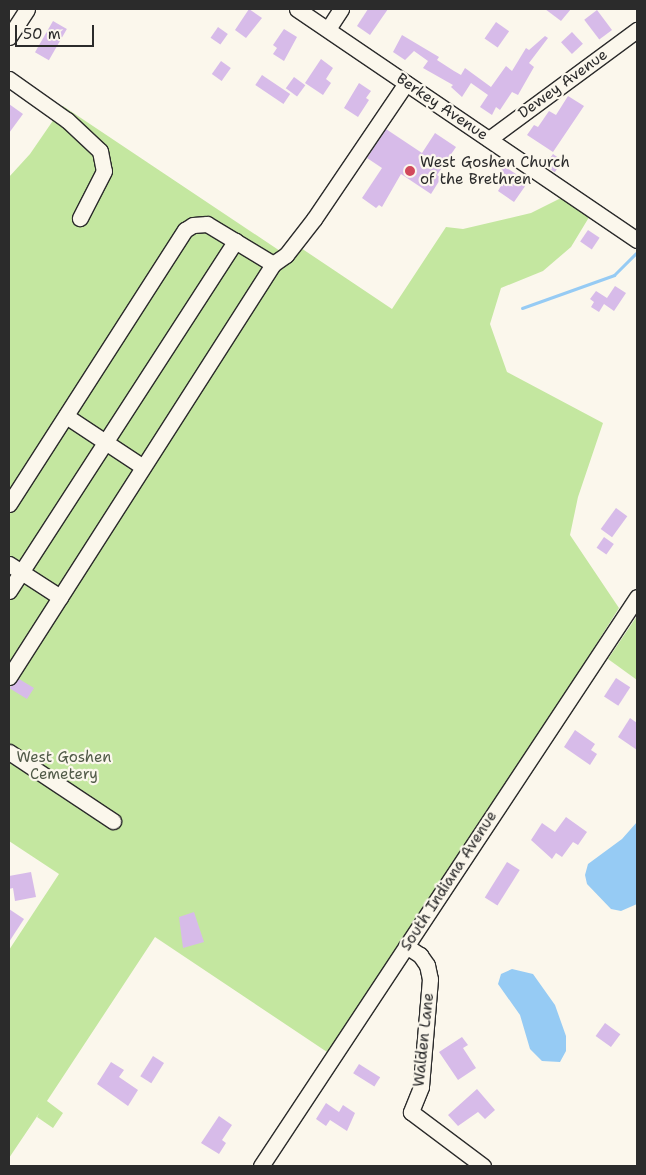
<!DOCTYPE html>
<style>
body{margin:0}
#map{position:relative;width:646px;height:1175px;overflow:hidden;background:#fbf7ec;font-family:"Shantell Sans",sans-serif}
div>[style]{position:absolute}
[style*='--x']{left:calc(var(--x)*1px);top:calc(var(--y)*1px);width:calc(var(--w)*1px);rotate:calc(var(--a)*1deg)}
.green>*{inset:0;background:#c4e7a0}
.water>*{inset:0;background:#96cbf4}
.stream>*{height:3px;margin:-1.5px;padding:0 1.5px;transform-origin:1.5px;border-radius:1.5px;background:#96cbf4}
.building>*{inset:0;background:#d7bbe9;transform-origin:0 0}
.roads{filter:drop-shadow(1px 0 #2b2b2b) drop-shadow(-1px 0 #2b2b2b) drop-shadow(0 1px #2b2b2b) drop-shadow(0 -1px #2b2b2b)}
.minor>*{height:15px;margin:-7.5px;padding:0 7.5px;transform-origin:7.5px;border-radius:7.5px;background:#fbf7ec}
.dots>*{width:14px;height:14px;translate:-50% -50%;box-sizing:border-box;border:2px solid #fbf7ec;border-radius:50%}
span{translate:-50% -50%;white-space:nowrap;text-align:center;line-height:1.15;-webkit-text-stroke:4.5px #fbf7ec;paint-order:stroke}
.street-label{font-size:15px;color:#2b2b2b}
.poi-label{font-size:15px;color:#2b2b2b}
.left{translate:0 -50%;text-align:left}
.park-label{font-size:15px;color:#515a48}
.frame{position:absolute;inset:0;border:10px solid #2b2b2b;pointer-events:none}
.scale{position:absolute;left:15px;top:25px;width:79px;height:22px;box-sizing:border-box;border:2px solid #2b2b2b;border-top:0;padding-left:6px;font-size:15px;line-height:18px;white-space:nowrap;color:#2b2b2b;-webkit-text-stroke:4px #fbf7ec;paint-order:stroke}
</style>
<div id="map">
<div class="green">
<div style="clip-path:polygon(63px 106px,286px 255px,295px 244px,392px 309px,446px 227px,463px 229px,531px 213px,565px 196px,591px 214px,571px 247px,543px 271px,501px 288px,490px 324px,507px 372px,603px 423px,578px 497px,570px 535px,619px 608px,406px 946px,327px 1052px,155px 937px,47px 1101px,63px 1113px,53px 1128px,37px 1117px,40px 1112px,9px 1158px,9px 950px,59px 874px,9px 841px,9px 177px,30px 154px)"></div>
<div style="clip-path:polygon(637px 616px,637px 680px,608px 659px)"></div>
</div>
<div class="water">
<div style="clip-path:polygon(637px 822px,637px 904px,621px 911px,611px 909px,587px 884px,585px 875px,588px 864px,622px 839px)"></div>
<div style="clip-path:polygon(512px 969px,533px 974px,555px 1005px,566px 1036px,566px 1051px,560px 1062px,542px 1061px,530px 1049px,520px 1015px,498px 984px,501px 974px)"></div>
</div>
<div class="stream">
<div style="--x:522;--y:308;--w:98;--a:-19.7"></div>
<div style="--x:614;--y:275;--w:31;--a:-45"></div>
</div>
<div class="building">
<div style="clip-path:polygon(249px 9px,262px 18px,246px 38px,235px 30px)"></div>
<div style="clip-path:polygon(368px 9px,388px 9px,370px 35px,357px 26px)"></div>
<div style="clip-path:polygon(545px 9px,571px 9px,561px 21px)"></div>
<div style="left:597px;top:10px;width:25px;height:16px;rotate:53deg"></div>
<div style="left:53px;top:21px;width:16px;height:36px;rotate:30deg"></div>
<div style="left:496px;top:22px;width:16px;height:20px;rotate:35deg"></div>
<div style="left:218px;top:27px;width:12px;height:13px;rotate:35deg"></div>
<div style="clip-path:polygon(284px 29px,297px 37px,284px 61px,273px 54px,277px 48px,273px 45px)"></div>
<div style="left:572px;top:32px;width:16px;height:15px;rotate:47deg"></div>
<div style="clip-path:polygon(402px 35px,439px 57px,437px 60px,454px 71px,461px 75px,465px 68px,491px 87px,506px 66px,512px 71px,526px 48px,529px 50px,545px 36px,548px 38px,529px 63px,534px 67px,518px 95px,512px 92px,500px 110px,496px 107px,492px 115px,480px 107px,488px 95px,471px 83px,462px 97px,451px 87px,453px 85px,423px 68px,428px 61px,414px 51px,405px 60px,393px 52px)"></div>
<div style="clip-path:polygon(321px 59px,333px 68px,326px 79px,331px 83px,323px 95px,305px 83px)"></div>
<div style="left:221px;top:61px;width:12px;height:16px;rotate:35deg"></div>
<div style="left:262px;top:75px;width:34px;height:12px;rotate:34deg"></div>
<div style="left:294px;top:77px;width:14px;height:14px;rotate:36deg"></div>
<div style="clip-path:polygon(359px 83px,371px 91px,366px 98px,369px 100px,358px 117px,344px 108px)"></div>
<div style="clip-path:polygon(568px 96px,584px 106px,553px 152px,527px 135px,534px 125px,538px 127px,549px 111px,556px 115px)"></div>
<div style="clip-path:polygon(9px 104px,23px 114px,9px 133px)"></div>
<div style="clip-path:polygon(386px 129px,422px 153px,435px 133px,456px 147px,437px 175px,441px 178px,431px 194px,401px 174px,382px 207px,379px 205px,376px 208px,362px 198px,382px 168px,367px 158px)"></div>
<div style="left:553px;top:154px;width:12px;height:14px;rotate:35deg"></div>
<div style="clip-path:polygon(504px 166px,528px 182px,514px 202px,498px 191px,502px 184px,495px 179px)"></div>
<div style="left:588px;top:230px;width:14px;height:14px;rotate:34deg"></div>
<div style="clip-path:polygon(615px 286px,626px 293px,614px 311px,604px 304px,599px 312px,591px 307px,594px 302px,590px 299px,596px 291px,607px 298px)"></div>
<div style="left:616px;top:508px;width:14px;height:26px;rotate:36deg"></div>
<div style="left:604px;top:537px;width:12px;height:13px;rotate:35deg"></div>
<div style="left:616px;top:678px;width:17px;height:22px;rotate:33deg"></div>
<div style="clip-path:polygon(19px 679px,34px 688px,27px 699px,9px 688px)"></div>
<div style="clip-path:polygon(630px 718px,637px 723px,637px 750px,618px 737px)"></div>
<div style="clip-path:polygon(575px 730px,595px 744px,591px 750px,597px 754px,590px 765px,564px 747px)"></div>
<div style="clip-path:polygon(566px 817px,587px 832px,578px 845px,573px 842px,562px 857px,556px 853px,552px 859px,531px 840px,542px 823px,555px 832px)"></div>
<div style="left:507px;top:862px;width:15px;height:42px;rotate:32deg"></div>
<div style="clip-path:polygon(31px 872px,36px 897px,15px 901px,13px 888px,9px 889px,9px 876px)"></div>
<div style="clip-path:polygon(9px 909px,24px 919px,9px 942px)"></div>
<div style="clip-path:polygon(194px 912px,204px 942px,183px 948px,179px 917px)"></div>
<div style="left:605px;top:1023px;width:19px;height:16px;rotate:36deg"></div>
<div style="clip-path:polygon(462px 1037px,468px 1045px,463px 1048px,476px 1068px,458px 1080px,439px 1052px)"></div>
<div style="left:153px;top:1056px;width:13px;height:24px;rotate:32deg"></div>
<div style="clip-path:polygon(111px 1062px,124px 1070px,119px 1077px,138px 1090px,128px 1106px,97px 1084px)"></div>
<div style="left:359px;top:1064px;width:25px;height:11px;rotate:32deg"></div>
<div style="clip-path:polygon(477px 1089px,495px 1110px,485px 1119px,478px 1112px,458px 1126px,448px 1115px)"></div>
<div style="clip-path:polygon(326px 1103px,339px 1112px,343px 1105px,355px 1113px,347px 1131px,330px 1120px,326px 1126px,316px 1119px)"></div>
<div style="clip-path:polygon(219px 1116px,232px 1125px,222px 1140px,226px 1143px,219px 1154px,201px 1143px)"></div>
</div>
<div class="roads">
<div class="minor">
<div style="--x:297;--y:9;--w:411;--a:34.2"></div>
<div style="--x:328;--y:29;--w:24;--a:-57"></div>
<div style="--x:9;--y:37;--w:33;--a:-57"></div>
<div style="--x:9;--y:79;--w:71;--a:35.3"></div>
<div style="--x:67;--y:120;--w:45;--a:43.2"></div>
<div style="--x:100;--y:151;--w:20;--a:79"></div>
<div style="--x:104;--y:171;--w:53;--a:117.1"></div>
<div style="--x:489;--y:139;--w:184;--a:-36.4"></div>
<div style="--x:66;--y:416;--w:92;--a:33.5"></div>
<div style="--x:9;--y:504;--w:326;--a:-57.3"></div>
<div style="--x:185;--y:230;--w:9;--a:-32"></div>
<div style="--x:193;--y:225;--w:14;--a:-4"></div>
<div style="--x:207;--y:224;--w:77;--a:31.2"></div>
<div style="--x:9;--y:564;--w:61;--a:32.9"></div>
<div style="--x:9;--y:591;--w:417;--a:-57.1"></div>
<div style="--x:9;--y:677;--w:490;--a:-57.4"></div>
<div style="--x:273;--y:264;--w:16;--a:-35"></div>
<div style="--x:286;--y:255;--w:46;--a:-52.1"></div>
<div style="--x:314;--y:219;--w:164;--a:-55.9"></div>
<div style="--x:9;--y:752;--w:125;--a:33.6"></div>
<div style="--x:406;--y:946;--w:17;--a:33"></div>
<div style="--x:420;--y:955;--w:12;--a:55"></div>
<div style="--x:427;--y:965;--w:14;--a:78"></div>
<div style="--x:430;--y:979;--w:108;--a:94.8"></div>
<div style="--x:421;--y:1087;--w:27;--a:112"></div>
<div style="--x:411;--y:1112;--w:90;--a:36.9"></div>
<div style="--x:261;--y:1166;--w:682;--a:-56.54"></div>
</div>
</div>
<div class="dots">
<div style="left:410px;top:171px;background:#d1495b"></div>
</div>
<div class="street-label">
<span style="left:563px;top:84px;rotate:-36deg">Dewey Avenue</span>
<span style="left:442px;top:107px;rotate:34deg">Berkey Avenue</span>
<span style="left:449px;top:881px;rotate:-57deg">South Indiana Avenue</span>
<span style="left:424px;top:1040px;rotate:-84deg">Walden Lane</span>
</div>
<div class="poi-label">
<span class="left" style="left:420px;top:171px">West Goshen Church<br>of the Brethren</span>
</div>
<div class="park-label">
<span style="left:64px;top:766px">West Goshen<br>Cemetery</span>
</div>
<div class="frame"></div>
<div class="scale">50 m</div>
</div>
